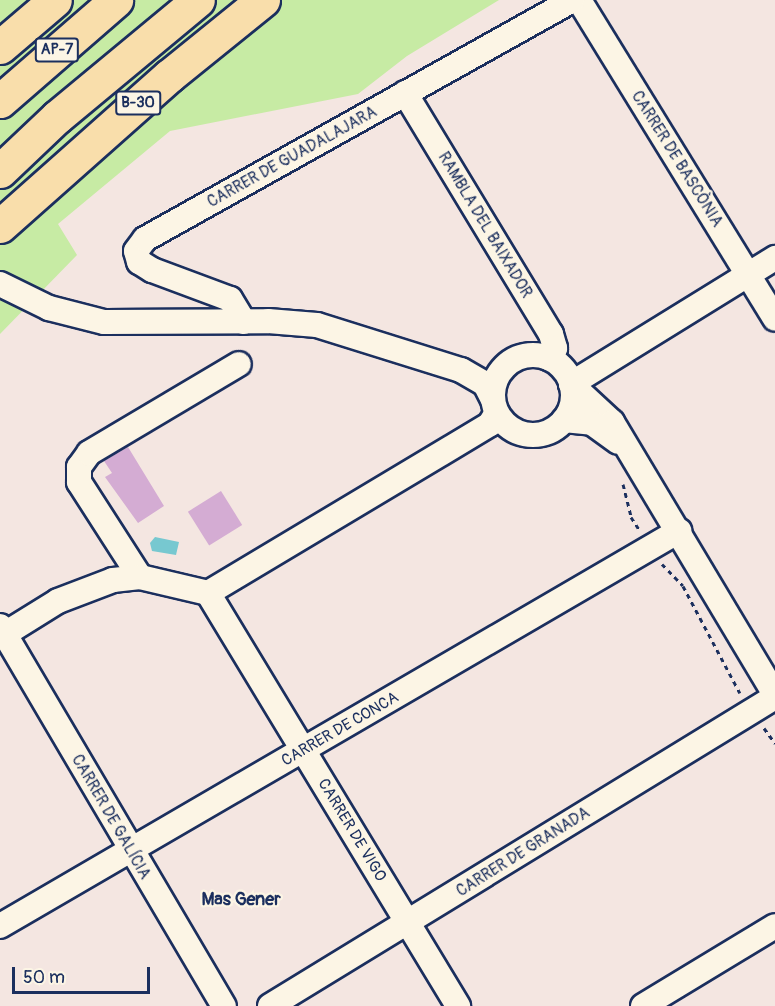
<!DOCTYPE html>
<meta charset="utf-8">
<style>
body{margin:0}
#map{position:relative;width:775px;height:1006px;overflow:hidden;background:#f4e6e1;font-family:Pangolin,sans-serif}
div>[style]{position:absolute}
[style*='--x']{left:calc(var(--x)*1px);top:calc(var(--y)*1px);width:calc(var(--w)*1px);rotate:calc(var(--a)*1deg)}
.green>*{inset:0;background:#c7eba4}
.water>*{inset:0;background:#77c8d0}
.building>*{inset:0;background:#d4acd3;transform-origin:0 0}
.path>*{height:3px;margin-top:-1.5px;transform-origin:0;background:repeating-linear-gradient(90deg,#1b2f5e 0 4.5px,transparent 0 9px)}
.roads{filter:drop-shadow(2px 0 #1b2f5e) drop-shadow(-2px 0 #1b2f5e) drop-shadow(0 2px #1b2f5e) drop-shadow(0 -2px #1b2f5e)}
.minor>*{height:24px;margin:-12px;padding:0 12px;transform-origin:12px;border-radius:12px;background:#fcf5e5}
.minor>.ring{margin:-12px;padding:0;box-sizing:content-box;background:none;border:24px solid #fcf5e5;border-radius:50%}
.highway>*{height:33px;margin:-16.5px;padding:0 16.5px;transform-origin:16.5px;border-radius:16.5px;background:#f9deab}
span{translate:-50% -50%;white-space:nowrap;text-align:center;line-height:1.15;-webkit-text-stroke:4.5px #fcf5e5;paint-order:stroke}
.shield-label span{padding:2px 4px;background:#fcf5e5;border:2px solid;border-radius:4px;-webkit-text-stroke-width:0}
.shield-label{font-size:15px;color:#1b2f5e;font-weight:700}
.street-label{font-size:16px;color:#1b2f5e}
.neighbourhood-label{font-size:18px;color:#1b2f5e;font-weight:700}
.scale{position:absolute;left:12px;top:967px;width:138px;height:27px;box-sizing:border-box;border:3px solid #1b2f5e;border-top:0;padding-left:8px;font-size:18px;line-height:21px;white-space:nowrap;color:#1b2f5e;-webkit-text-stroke:4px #fcf5e5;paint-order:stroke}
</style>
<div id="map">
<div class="green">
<div style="clip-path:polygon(0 0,499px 0,407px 56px,358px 94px,170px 131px,58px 224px,77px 255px,0 334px)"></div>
</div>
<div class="water">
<div style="clip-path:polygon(155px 537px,179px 542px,176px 555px,152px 551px,150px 543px)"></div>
</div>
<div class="building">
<div style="clip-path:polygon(128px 447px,164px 506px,138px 523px,105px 477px,112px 473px,104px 461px)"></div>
<div style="left:221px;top:491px;width:40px;height:39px;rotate:58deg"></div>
</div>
<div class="path">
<div style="--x:623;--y:484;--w:34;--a:76"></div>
<div style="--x:631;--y:517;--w:17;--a:57"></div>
<div style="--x:662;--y:564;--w:30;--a:46"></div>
<div style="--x:683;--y:586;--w:121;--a:62"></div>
<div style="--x:764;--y:728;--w:19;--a:54"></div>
</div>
<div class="roads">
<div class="minor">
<div style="--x:579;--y:0;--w:374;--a:58.4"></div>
<div style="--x:405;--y:93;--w:282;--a:58.8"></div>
<div style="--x:551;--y:334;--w:15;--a:74"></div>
<div style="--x:555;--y:348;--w:12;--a:125"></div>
<div style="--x:0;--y:284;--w:55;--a:26.1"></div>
<div style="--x:49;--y:308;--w:57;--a:14.3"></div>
<div style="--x:104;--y:322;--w:164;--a:-0.3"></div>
<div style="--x:268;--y:321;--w:49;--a:4.7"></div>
<div style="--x:317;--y:325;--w:151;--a:17.4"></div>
<div style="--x:461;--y:370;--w:28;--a:30"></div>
<div style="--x:485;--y:384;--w:16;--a:63"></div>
<div style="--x:244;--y:322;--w:27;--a:-121"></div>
<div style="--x:230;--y:299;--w:83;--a:-159.6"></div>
<div style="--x:152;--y:270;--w:15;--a:-148"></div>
<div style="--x:139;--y:262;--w:11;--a:-105"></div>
<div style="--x:136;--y:251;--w:15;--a:-53"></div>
<div style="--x:145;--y:239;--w:489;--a:-29.2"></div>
<div class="ring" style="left:493px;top:355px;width:56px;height:56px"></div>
<div style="--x:571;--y:384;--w:56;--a:42.8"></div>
<div style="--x:612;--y:422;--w:317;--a:59.1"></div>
<div style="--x:571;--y:384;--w:240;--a:-31.7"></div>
<div style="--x:564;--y:420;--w:28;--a:6"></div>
<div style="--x:592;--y:423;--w:32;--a:36"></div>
<div style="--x:140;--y:577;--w:113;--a:-122.7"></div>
<div style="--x:79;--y:482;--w:15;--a:-90"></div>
<div style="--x:79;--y:467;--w:17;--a:-54"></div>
<div style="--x:89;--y:453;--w:174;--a:-30.7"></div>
<div style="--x:208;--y:593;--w:483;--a:58.8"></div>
<div style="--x:208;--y:593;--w:329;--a:-30.9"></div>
<div style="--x:490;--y:424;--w:12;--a:-59"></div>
<div style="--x:0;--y:626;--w:441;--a:59.5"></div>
<div style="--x:0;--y:637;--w:68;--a:-31.8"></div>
<div style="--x:58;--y:601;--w:59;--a:-20.9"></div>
<div style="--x:113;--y:580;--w:27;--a:-6"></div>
<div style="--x:140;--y:577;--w:70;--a:13.2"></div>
<div style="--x:0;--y:926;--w:786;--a:-30.19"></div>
<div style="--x:270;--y:1006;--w:592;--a:-31.46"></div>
<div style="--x:643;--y:1006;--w:154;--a:-31.2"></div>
</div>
<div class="highway">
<div style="--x:0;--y:47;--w:72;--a:-40.5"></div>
<div style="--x:0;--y:101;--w:154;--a:-41"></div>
<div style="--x:0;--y:171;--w:79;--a:-43.5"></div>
<div style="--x:57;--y:117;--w:183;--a:-39.7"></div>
<div style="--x:0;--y:226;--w:226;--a:-41.6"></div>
<div style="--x:169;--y:76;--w:121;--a:-39"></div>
</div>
</div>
<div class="shield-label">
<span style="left:57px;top:50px">AP-7</span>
<span style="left:138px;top:103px">B-30</span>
</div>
<div class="street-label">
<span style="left:292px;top:157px;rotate:-29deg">CARRER DE GUADALAJARA</span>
<span style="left:677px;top:159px;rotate:58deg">CARRER DE BASCÒNIA</span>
<span style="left:485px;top:225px;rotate:59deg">RAMBLA DEL BAIXADOR</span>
<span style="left:340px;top:729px;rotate:-30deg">CARRER DE CONCA</span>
<span style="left:111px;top:817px;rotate:60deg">CARRER DE GALÍCIA</span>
<span style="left:352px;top:830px;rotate:59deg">CARRER DE VIGO</span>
<span style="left:523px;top:852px;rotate:-32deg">CARRER DE GRANADA</span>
</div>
<div class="neighbourhood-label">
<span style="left:241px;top:900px">Mas Gener</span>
</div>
<div class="scale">50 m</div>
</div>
